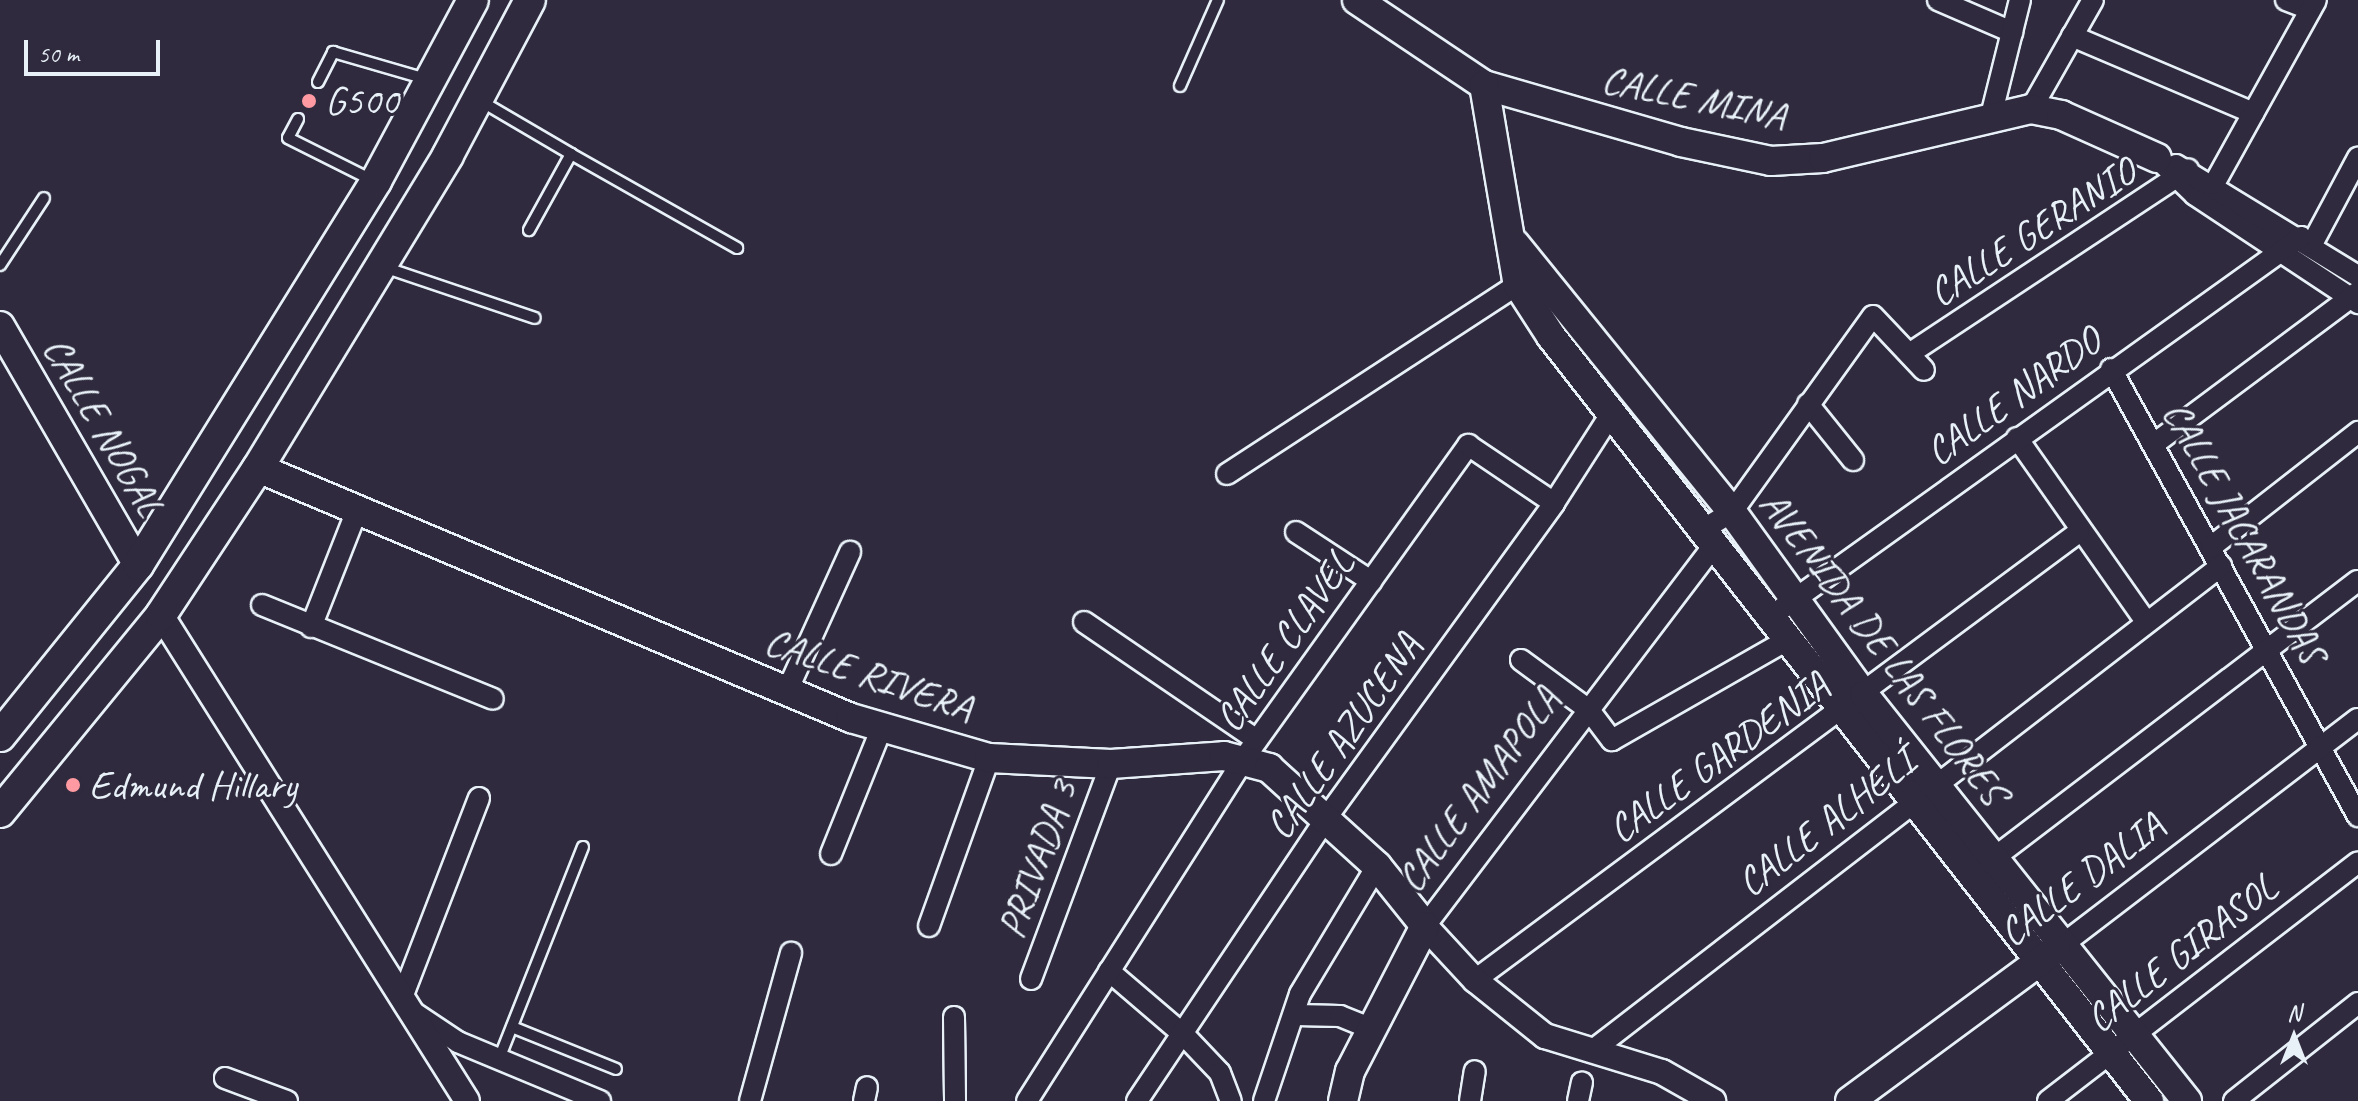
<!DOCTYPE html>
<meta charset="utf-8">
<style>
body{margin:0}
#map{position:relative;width:2358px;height:1101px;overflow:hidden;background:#2f2a3d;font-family:Caveat,sans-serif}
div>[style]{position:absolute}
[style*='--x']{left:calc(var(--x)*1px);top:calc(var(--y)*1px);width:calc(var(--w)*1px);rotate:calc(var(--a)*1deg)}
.roads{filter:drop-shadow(2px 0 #e8f1f8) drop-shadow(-2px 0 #e8f1f8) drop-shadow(0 2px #e8f1f8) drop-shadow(0 -2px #e8f1f8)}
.service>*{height:10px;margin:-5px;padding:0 5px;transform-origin:5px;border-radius:5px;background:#2f2a3d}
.minor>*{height:20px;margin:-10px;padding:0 10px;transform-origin:10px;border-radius:10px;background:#2f2a3d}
.tertiary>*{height:24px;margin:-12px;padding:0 12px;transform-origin:12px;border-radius:12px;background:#2f2a3d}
.secondary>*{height:28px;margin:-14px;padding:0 14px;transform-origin:14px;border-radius:14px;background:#2f2a3d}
.primary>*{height:30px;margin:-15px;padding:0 15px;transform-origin:15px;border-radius:15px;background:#2f2a3d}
.dots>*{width:22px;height:22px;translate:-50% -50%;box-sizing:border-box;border:4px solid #2f2a3d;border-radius:50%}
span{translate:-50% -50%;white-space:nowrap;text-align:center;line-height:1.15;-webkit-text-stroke:6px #2f2a3d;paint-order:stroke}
.street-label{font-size:40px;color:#e8f1f8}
.poi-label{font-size:40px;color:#e8f1f8}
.left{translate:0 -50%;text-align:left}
.north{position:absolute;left:2254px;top:997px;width:80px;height:80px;-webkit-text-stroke:6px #2f2a3d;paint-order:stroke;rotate:0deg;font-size:22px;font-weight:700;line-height:32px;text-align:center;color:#e8f1f8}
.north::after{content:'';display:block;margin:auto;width:28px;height:36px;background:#e8f1f8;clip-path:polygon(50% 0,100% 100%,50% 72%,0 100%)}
.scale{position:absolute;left:24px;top:40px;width:136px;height:36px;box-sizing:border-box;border:4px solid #e8f1f8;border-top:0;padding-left:10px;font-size:24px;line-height:28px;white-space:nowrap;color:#e8f1f8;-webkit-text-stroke:6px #2f2a3d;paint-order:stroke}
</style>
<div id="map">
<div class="roads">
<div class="service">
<div style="--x:318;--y:82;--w:34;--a:-63"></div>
<div style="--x:333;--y:52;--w:97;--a:16.2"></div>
<div style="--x:1180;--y:86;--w:94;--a:-66.2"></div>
<div style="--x:479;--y:100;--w:107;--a:30.4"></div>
<div style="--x:571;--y:154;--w:87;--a:118.9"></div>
<div style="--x:298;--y:119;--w:21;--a:118"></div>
<div style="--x:288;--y:138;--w:96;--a:26.6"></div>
<div style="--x:571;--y:154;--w:191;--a:29.5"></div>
<div style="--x:0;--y:265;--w:80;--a:-56.7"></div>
<div style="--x:384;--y:267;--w:159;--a:18.7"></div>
<div style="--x:512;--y:1027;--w:112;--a:22"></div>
<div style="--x:499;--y:1059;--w:228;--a:-68.4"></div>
</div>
<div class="minor">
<div style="--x:1938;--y:0;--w:81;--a:23.4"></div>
<div style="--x:2286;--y:0;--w:26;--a:21"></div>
<div style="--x:2072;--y:36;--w:197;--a:23"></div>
<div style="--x:2031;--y:109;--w:125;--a:-60.4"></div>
<div style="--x:1991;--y:116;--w:120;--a:-76"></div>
<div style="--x:2157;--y:158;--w:53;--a:44.2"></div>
<div style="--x:2195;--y:195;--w:196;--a:33.5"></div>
<div style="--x:2176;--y:165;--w:213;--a:31.4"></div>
<div style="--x:2214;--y:184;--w:210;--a:-61"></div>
<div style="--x:2312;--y:244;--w:98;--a:-61.9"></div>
<div style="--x:1912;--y:352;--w:331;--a:-33.5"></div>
<div style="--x:2111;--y:369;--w:511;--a:61.08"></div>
<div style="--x:1808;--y:404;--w:72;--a:51.2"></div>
<div style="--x:2017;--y:438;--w:223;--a:54.9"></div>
<div style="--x:2154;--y:444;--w:254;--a:-36.7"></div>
<div style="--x:1227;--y:474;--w:361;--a:-33.1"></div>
<div style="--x:1701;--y:531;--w:36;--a:-32"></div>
<div style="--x:1732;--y:512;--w:241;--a:-54.3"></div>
<div style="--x:1873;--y:316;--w:74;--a:46.6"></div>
<div style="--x:1296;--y:532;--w:90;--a:33.2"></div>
<div style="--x:2211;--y:547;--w:187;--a:-38"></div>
<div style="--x:262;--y:605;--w:249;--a:22.1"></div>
<div style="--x:1770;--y:617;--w:653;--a:-35.59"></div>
<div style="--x:1084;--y:622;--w:209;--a:34.3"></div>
<div style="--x:311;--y:627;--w:126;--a:-68.5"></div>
<div style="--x:1521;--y:660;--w:84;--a:36.3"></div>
<div style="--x:1589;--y:710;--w:38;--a:53"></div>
<div style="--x:1612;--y:740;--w:204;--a:-29.7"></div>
<div style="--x:787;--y:691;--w:153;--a:-65.6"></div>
<div style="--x:831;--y:854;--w:137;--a:-68.1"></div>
<div style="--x:1986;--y:864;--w:467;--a:-37.3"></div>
<div style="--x:929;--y:926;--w:178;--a:-70.3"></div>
<div style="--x:1425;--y:926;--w:476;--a:-52.8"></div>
<div style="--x:2062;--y:945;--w:372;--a:-37.4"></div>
<div style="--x:1109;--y:971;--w:99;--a:40.5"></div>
<div style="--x:1184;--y:1035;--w:52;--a:46.5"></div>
<div style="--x:1220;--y:1073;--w:30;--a:69"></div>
<div style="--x:1031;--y:979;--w:229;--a:-69.6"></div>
<div style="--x:1475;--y:980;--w:752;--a:-36.57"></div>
<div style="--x:403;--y:995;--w:211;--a:-68.9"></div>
<div style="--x:413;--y:1012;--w:54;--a:33.7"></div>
<div style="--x:458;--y:1042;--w:154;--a:22.6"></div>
<div style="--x:1296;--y:1015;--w:44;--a:1.3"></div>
<div style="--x:1340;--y:1016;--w:35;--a:22"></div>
<div style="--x:954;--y:1017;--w:84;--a:89.3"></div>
<div style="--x:1593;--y:1050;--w:793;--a:-37.62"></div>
<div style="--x:225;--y:1078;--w:66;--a:20.4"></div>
<div style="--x:750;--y:1101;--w:154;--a:-74.5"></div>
<div style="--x:864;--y:1101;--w:14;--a:-78"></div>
<div style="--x:1027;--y:1101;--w:407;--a:-57.6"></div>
<div style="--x:1245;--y:757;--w:384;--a:-54.4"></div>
<div style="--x:1468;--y:445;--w:104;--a:34"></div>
<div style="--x:1137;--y:1101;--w:342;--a:-56.2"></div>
<div style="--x:1327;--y:817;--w:387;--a:-54.1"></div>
<div style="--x:1554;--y:503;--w:106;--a:-57.4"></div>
<div style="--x:1264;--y:1101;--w:113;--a:-71.4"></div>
<div style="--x:1300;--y:994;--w:149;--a:-59"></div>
<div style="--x:1470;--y:1101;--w:30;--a:-81"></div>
<div style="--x:1578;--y:1101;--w:19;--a:-78"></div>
<div style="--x:2048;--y:1101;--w:391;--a:-37.6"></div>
<div style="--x:2234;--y:1101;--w:158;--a:-38.3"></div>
</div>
<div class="tertiary">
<div style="--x:161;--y:615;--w:574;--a:57.8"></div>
<div style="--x:1425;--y:926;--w:74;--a:47.2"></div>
<div style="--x:1475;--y:980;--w:90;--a:38.7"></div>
<div style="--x:1545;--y:1036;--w:122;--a:17.1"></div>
<div style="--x:1662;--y:1072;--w:59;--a:29.6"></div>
</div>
<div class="secondary">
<div style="--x:1357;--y:0;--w:153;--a:33.8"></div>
<div style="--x:1484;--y:85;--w:205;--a:16.1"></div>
<div style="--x:1681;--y:142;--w:92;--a:11.9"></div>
<div style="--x:1771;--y:161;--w:52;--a:-3.3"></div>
<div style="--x:1823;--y:158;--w:214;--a:-13.3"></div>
<div style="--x:2031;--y:109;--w:31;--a:11"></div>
<div style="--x:2061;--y:115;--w:105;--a:24.1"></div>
<div style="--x:1484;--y:85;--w:203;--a:80.4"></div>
<div style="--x:1518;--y:285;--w:61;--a:57.1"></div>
<div style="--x:1551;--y:336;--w:971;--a:51.99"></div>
<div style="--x:1515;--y:244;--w:345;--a:51"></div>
<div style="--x:1732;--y:512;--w:226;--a:54.2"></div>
<div style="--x:1864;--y:695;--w:519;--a:51.5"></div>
<div style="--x:0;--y:326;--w:276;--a:60"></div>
<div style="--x:258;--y:468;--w:644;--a:22.86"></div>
<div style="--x:851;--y:718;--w:144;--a:16.2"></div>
<div style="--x:989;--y:758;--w:122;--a:2.8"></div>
<div style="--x:1111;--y:764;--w:113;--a:-4"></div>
<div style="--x:1224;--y:756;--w:47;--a:14.9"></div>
<div style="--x:1269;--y:768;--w:146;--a:42.2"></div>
<div style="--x:1377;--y:866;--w:77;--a:51.3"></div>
<div style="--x:1425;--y:926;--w:163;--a:117.3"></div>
<div style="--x:1350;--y:1071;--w:31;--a:103"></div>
<div style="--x:1850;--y:1101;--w:255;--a:-36.4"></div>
</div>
<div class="primary">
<div style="--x:0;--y:736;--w:220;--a:-51.1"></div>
<div style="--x:138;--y:565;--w:452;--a:-58.2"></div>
<div style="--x:376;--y:181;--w:205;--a:-61.8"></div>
<div style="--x:0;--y:812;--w:254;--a:-50.7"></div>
<div style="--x:161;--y:615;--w:176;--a:-56.6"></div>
<div style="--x:258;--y:468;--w:366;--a:-58.7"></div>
<div style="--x:448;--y:155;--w:175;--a:-62.1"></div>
</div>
</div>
<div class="dots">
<div style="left:309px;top:101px;background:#ff9aa2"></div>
<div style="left:73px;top:785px;background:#ff9aa2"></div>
</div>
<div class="street-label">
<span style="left:1694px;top:97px;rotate:12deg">CALLE MINA</span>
<span style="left:2032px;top:232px;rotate:-33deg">CALLE GERANIO</span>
<span style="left:2013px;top:396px;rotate:-36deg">CALLE NARDO</span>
<span style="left:104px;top:426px;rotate:60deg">CALLE NOGAL</span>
<span style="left:2245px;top:532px;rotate:61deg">CALLE JACARANDAS</span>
<span style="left:1284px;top:641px;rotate:-55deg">CALLE CLAVEL</span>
<span style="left:1884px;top:647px;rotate:53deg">AVENIDA DE LAS FLORES</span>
<span style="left:869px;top:674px;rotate:19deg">CALLE RIVERA</span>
<span style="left:1343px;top:736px;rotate:-55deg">CALLE AZUCENA</span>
<span style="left:1718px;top:757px;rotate:-36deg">CALLE GARDENIA</span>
<span style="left:1478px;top:789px;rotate:-53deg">CALLE AMAPOLA</span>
<span style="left:1826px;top:822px;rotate:-38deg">CALLE ALHELÍ</span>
<span style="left:1037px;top:859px;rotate:-70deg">PRIVADA 3</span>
<span style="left:2081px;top:879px;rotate:-37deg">CALLE DALIA</span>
<span style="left:2181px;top:953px;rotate:-38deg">CALLE GIRASOL</span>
</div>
<div class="poi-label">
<span class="left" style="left:325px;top:101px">G500</span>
<span class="left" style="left:89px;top:785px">Edmund Hillary</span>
</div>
<div class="north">N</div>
<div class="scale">50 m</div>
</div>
